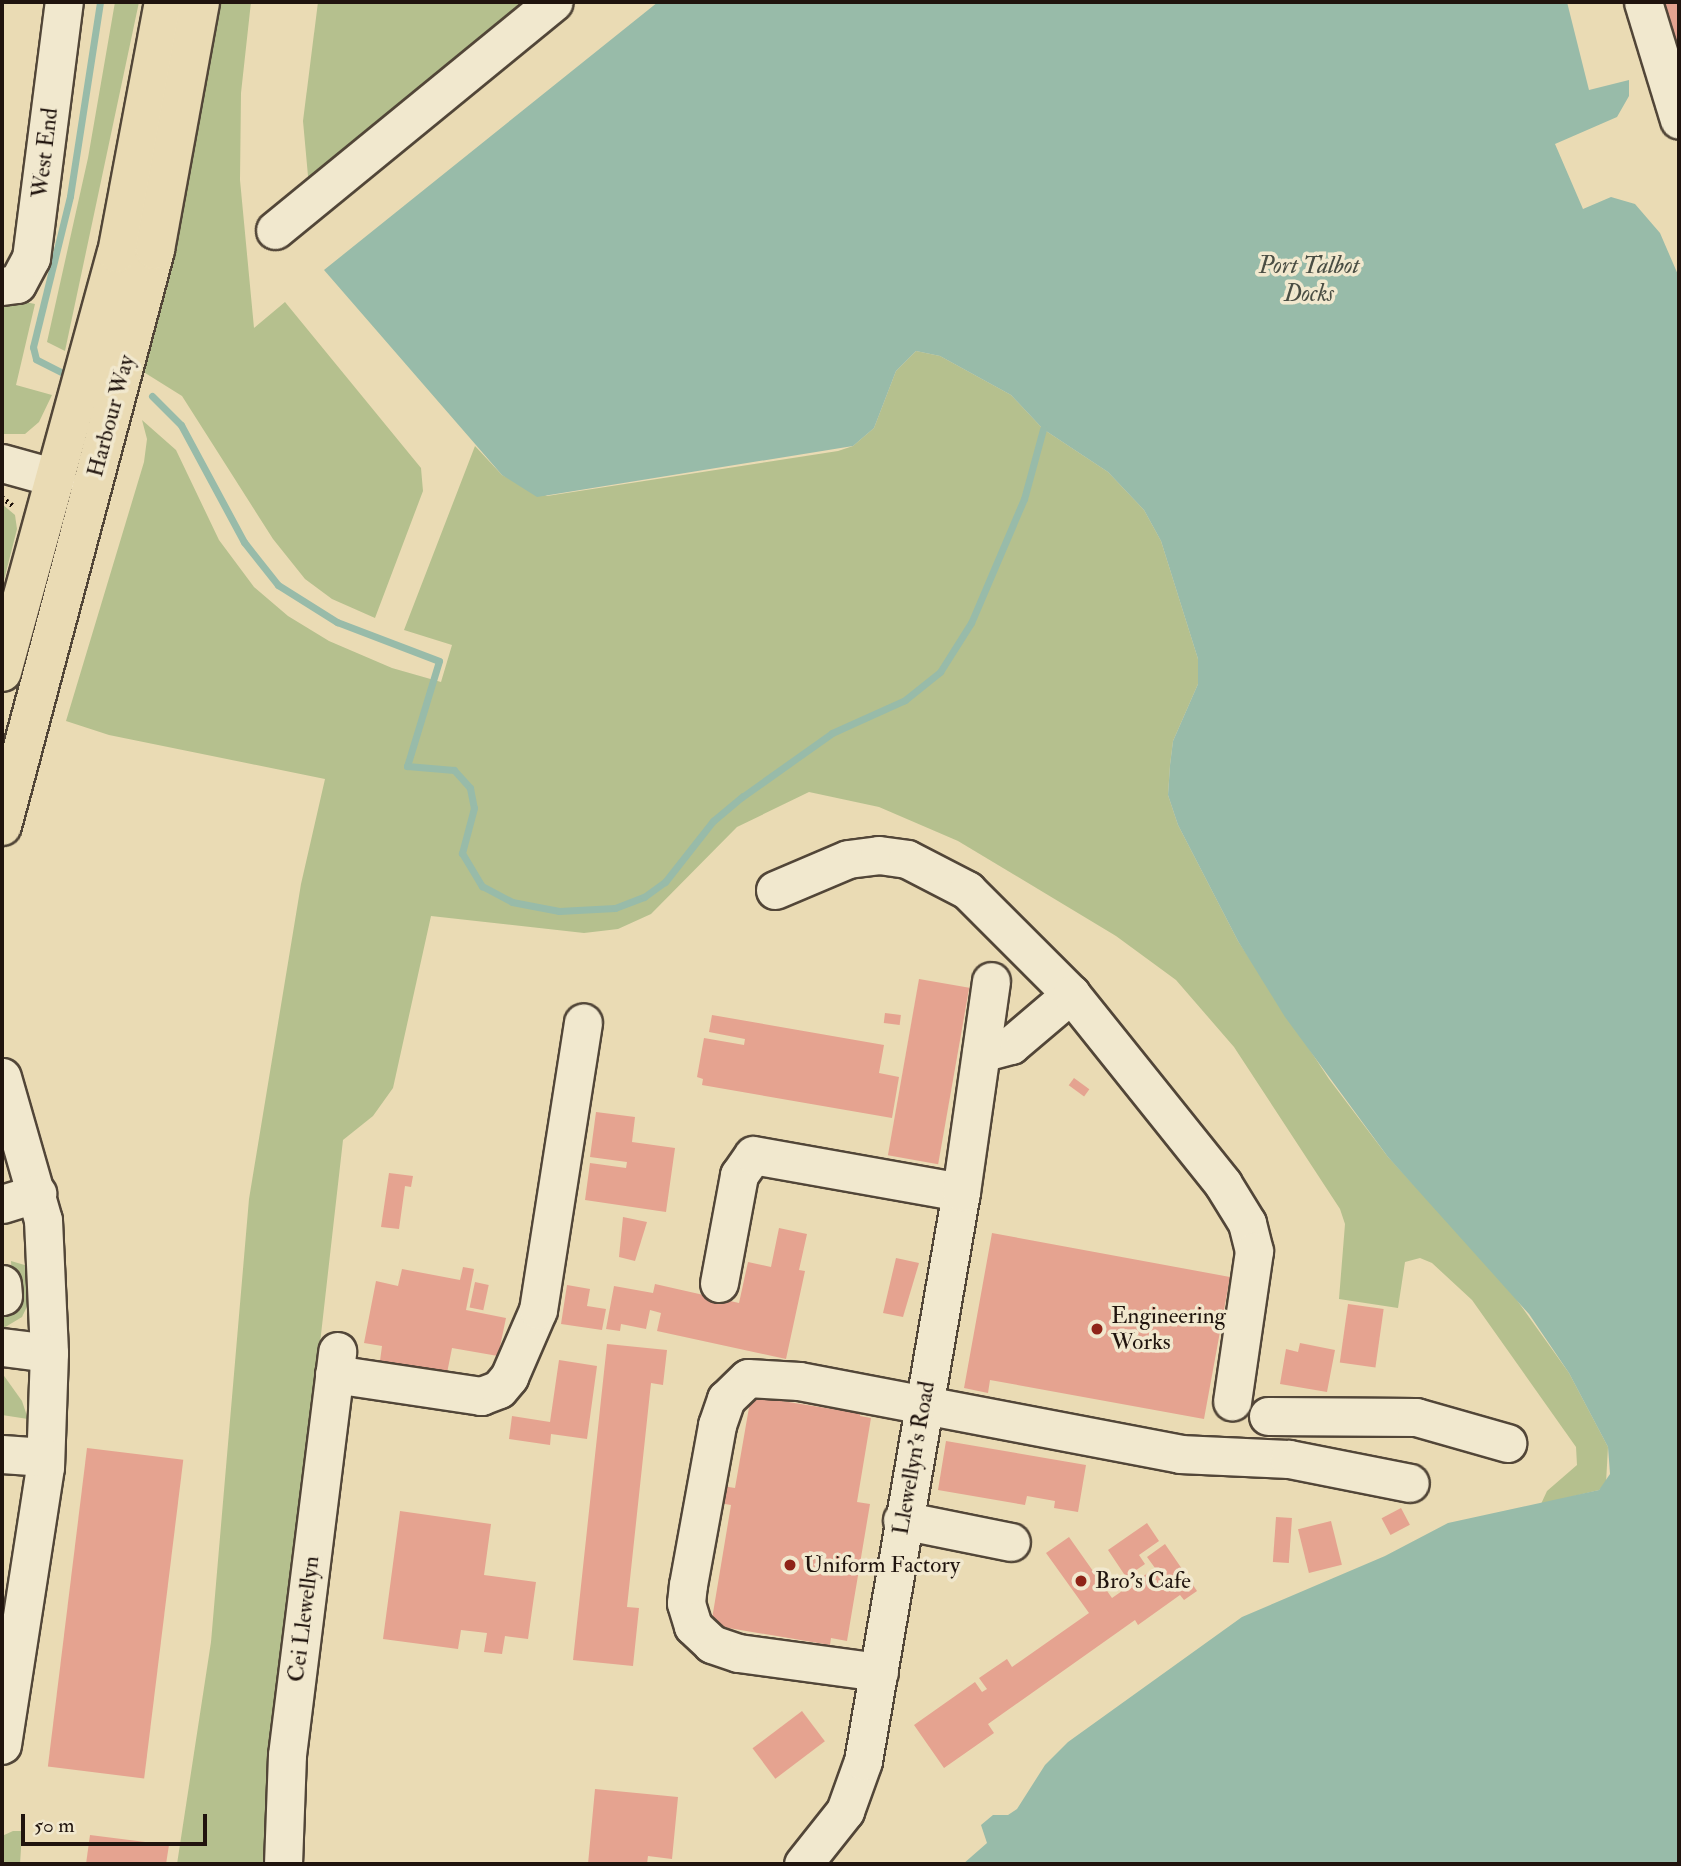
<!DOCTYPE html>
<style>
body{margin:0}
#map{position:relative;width:1681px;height:1866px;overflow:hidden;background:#eadbb4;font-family:"IM FELL Double Pica",serif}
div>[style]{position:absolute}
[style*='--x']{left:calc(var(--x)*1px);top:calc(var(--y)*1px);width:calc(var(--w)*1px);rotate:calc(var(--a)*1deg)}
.green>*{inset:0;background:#b5c08e}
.water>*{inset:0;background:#98bba9}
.stream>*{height:7px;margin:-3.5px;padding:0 3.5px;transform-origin:3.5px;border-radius:3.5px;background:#98bba9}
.building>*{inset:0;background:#e5a390;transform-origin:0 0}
.path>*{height:4.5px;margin-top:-2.25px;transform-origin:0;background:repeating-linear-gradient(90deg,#20140e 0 2px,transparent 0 5.5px)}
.roads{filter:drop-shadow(2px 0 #524638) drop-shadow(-2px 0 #524638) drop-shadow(0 2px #524638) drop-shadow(0 -2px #524638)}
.minor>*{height:37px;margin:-18.5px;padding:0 18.5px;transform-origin:18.5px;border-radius:18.5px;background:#f1e8ce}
.major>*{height:38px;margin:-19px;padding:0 19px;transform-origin:19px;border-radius:19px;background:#eadbb4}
.dots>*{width:19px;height:19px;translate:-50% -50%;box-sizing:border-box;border:4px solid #f1e8ce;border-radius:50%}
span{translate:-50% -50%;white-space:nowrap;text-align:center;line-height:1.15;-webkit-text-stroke:7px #f1e8ce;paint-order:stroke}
.street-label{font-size:23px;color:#20140e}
.poi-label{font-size:23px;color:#20140e}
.left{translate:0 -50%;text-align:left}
.water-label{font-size:24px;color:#4a4e44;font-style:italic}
.frame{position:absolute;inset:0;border:4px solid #20140e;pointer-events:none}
.scale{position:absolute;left:21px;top:1814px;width:186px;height:32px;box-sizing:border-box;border:4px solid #20140e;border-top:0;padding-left:9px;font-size:21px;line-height:24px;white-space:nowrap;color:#20140e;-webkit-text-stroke:5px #f1e8ce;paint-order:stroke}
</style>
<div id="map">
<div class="green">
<div style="clip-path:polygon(115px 2px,139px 2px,65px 351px,47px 342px,88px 158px)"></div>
<div style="clip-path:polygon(218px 2px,251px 2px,241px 93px,240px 180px,254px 328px,285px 302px,421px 468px,423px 491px,375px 618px,332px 599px,305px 579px,273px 539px,182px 396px,142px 371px,194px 147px)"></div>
<div style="clip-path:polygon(318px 2px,534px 2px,309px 187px,303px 121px)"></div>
<div style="clip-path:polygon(2px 297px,35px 304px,16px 385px,52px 395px,39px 422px,25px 434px,2px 434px)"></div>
<div style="clip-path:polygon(916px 351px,940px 356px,1011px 395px,1043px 429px,1108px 472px,1144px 510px,1161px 541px,1198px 659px,1198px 684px,1173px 741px,1170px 765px,1168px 795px,1178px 825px,1238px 941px,1329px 1079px,1388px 1157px,1504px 1282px,1569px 1373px,1608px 1447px,1606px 1483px,1599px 1490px,1541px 1504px,1547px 1491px,1577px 1465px,1576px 1447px,1472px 1300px,1432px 1263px,1420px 1258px,1405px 1262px,1398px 1308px,1339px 1299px,1345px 1224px,1340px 1209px,1234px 1047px,1176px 980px,1116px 936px,958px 841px,879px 807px,809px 792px,737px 827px,651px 914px,618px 929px,584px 933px,431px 916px,393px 1088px,373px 1116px,343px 1140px,273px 1759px,269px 1864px,177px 1864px,211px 1642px,249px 1199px,301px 884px,325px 779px,109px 735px,66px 721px,144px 462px,147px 439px,142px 420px,176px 450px,219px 540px,254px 587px,288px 616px,329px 641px,392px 668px,441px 682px,452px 645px,404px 630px,475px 446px,502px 475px,547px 496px,838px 451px,853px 446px,874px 428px,896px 371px)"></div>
<div style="clip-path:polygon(2px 504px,15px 515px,17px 529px,2px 588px)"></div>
<div style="clip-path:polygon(11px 1261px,28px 1266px,33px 1294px,22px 1317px,2px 1329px,2px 1299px,13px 1298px)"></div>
<div style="clip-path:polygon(2px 1373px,22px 1401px,28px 1419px,2px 1415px)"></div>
<div style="clip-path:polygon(13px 1831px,22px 1831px,20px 1864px,2px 1864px,2px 1836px)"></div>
</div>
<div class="water">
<div style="clip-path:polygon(658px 2px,1567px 2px,1589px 90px,1629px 80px,1629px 96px,1617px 117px,1555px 144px,1583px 209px,1611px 197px,1635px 204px,1660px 233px,1679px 277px,1679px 1864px,963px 1864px,987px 1843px,981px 1825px,993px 1815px,1008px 1815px,1017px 1809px,1045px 1765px,1068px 1742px,1242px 1617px,1385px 1556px,1448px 1523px,1599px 1490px,1610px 1474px,1608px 1447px,1569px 1373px,1529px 1314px,1388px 1157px,1285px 1017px,1238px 941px,1178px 825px,1168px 795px,1170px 765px,1173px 741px,1198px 684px,1198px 659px,1161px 541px,1144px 510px,1108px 472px,1043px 429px,1011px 395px,940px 356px,916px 351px,896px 371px,874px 428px,853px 446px,537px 497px,502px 475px,324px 270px)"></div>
</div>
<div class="stream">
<div style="--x:61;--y:372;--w:28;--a:-153"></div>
<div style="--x:36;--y:359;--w:12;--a:-104"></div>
<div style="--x:33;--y:347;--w:155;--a:-76.2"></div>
<div style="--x:70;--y:196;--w:196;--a:-81.2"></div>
<div style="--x:152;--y:396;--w:41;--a:45"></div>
<div style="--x:181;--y:425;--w:133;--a:61.7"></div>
<div style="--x:244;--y:542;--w:55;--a:51.7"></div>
<div style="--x:278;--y:585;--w:70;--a:32.1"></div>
<div style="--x:337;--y:622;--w:109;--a:20.9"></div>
<div style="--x:439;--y:661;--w:110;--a:106.9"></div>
<div style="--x:407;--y:766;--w:47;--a:4.9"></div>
<div style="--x:454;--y:770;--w:24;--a:48"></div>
<div style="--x:470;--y:788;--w:20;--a:79"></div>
<div style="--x:474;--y:808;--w:47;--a:104.9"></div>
<div style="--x:462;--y:853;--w:39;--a:59"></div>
<div style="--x:482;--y:886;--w:34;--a:28"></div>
<div style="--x:512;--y:902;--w:48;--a:10.8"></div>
<div style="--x:559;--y:911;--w:56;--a:-3.1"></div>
<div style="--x:615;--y:908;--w:31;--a:-21"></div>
<div style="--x:644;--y:897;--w:26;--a:-36"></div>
<div style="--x:665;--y:882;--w:78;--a:-51.8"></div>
<div style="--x:713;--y:821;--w:38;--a:-40"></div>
<div style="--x:742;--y:797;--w:110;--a:-35.4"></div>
<div style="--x:832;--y:733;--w:80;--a:-24.3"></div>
<div style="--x:905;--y:700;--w:45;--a:-38.7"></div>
<div style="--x:940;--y:672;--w:58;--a:-57.7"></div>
<div style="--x:971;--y:623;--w:135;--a:-66.9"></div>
<div style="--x:1024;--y:499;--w:73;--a:-74.8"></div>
</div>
<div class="building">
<div style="clip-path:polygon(1661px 2px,1679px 2px,1679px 55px)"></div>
<div style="left:919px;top:979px;width:51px;height:179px;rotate:10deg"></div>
<div style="left:885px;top:1013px;width:16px;height:10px;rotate:7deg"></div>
<div style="clip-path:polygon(712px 1015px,884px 1045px,879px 1073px,899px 1077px,892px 1118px,702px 1085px,703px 1079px,697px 1077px,704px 1038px,744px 1045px,745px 1039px,709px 1032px)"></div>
<div style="left:1074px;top:1078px;width:19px;height:9px;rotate:36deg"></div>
<div style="clip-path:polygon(596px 1112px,635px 1117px,632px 1142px,675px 1148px,666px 1212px,585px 1200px,590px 1163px,626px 1168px,627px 1162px,590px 1157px)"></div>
<div style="clip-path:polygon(389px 1173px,413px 1176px,411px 1187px,405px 1186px,399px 1229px,381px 1227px)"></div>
<div style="clip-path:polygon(623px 1217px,647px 1222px,635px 1261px,619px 1257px)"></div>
<div style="clip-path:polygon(779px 1228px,807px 1234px,799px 1270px,805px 1271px,786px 1359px,657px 1331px,661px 1313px,650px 1310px,646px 1329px,621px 1324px,620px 1331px,606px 1329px,614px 1286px,653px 1293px,655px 1284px,739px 1303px,748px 1262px,771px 1267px)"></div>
<div style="clip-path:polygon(992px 1233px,1230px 1277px,1204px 1419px,990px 1380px,988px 1393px,964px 1388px)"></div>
<div style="clip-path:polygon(896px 1258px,919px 1263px,903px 1317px,883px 1313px)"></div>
<div style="clip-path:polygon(463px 1267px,474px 1269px,466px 1310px,506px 1318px,498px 1356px,452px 1348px,447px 1373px,380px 1361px,382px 1346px,364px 1343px,376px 1281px,398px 1286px,402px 1269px,460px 1280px)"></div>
<div style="left:475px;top:1282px;width:14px;height:26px;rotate:12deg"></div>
<div style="clip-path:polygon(567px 1285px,590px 1289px,587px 1306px,606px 1309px,602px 1330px,561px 1324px)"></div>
<div style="left:1348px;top:1304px;width:36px;height:59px;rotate:8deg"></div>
<div style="clip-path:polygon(1300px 1343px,1335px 1350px,1327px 1392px,1280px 1384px,1286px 1349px,1298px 1352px)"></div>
<div style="clip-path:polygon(607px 1344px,667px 1350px,663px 1385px,651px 1383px,627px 1607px,639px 1608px,633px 1666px,573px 1660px)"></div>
<div style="clip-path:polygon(559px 1360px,597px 1366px,587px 1439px,551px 1434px,550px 1445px,509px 1439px,512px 1416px,550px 1422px)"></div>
<div style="clip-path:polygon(751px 1396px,838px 1410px,840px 1402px,862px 1406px,860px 1416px,871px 1418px,857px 1502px,870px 1504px,847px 1641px,831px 1638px,830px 1645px,711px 1625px,731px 1505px,719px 1503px,722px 1486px,735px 1488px)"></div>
<div style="clip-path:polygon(946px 1441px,1086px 1465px,1078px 1512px,1054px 1508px,1055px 1501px,1027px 1496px,1025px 1505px,938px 1490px)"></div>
<div style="left:87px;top:1448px;width:97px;height:321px;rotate:7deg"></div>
<div style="left:1401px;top:1508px;width:19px;height:22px;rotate:62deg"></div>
<div style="clip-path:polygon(400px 1511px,491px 1524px,484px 1575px,536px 1582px,528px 1639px,505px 1636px,502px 1654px,484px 1652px,487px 1633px,461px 1630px,458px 1649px,383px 1639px)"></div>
<div style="left:1276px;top:1517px;width:16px;height:45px;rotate:4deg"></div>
<div style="left:1331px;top:1521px;width:45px;height:34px;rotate:76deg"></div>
<div style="clip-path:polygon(1147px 1523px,1159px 1541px,1139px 1555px,1145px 1564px,1126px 1577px,1108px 1550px)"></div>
<div style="clip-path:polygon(1069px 1537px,1112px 1598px,1155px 1568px,1147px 1557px,1165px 1544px,1197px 1591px,1184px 1600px,1180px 1595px,1138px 1625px,1135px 1620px,988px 1724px,994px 1733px,944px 1768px,914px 1725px,975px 1682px,982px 1692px,987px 1689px,979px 1678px,1007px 1659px,1012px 1667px,1089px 1613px,1046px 1553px)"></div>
<div style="left:802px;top:1711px;width:38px;height:62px;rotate:53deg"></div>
<div style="clip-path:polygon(595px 1789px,678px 1797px,672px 1859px,648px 1856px,647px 1864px,588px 1864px)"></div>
<div style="clip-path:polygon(90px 1835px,169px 1845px,166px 1864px,86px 1864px)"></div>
</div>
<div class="path">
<div style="--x:2;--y:497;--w:16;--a:38"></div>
</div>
<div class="roads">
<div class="minor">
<div style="--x:1643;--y:2;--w:123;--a:73"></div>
<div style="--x:275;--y:230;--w:360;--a:-39.3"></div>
<div style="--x:2;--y:286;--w:15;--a:-8"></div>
<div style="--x:17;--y:284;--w:30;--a:-62"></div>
<div style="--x:31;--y:258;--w:258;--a:-82.7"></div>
<div style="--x:2;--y:463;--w:56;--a:15.5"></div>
<div style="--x:775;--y:890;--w:79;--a:-23"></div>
<div style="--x:848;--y:859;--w:31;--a:-7"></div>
<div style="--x:879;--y:855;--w:28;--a:8"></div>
<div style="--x:907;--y:859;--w:68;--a:27.3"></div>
<div style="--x:967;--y:890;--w:147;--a:45"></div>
<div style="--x:981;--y:1053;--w:31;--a:-15"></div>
<div style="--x:1011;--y:1045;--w:79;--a:-40.4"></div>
<div style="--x:1071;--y:994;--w:243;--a:51.3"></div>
<div style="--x:1223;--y:1184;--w:46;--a:58.4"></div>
<div style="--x:1247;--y:1223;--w:29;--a:76"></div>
<div style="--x:1254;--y:1251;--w:152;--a:98.3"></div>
<div style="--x:2;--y:1077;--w:149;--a:74"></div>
<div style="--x:43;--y:1220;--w:133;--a:87.4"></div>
<div style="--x:2;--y:1204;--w:37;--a:-17"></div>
<div style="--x:719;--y:1283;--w:110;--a:-79.5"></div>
<div style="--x:739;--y:1175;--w:24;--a:-55"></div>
<div style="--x:753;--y:1155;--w:211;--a:10.1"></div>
<div style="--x:2;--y:1284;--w:12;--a:85"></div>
<div style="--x:2;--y:1347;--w:47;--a:7.3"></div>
<div style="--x:49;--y:1353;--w:114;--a:92"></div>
<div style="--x:45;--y:1467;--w:281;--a:98.8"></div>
<div style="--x:334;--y:1374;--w:149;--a:8.5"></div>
<div style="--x:481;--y:1396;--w:19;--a:-21"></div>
<div style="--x:499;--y:1389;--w:16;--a:-50"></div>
<div style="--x:509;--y:1377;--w:73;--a:-66.6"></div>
<div style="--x:538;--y:1310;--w:291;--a:-81.1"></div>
<div style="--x:1268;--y:1416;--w:148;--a:0.4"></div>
<div style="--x:1416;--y:1417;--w:95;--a:15.9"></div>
<div style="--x:2;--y:1454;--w:43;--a:4"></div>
<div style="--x:902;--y:1520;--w:111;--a:11.4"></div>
<div style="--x:879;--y:1672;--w:142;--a:-172.3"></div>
<div style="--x:738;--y:1653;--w:28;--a:-161"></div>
<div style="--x:712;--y:1644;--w:26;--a:-137"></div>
<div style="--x:693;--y:1626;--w:24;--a:-107"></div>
<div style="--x:686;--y:1603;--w:18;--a:-84"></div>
<div style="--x:688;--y:1585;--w:163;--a:-79.7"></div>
<div style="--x:717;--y:1425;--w:28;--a:-71"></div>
<div style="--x:726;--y:1399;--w:30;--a:-44"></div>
<div style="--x:748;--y:1378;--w:51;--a:3.4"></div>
<div style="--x:799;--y:1381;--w:388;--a:10.8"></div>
<div style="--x:1180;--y:1454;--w:109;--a:2.6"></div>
<div style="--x:1289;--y:1459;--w:123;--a:11.2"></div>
<div style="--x:283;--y:1864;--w:109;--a:-87.9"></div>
<div style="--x:287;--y:1755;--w:407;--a:-82.9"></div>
<div style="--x:803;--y:1864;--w:68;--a:-51.6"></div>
<div style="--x:845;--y:1811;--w:53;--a:-70.2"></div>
<div style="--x:863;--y:1761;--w:577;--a:-80.23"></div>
<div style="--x:961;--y:1192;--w:213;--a:-81.9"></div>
</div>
<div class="major">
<div style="--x:2;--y:672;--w:434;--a:-74.7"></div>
<div style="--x:117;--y:253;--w:255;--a:-79.4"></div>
<div style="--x:2;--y:826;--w:596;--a:-75.12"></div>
<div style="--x:155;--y:250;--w:252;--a:-79.7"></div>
</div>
</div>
<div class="dots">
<div style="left:1097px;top:1329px;background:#8f2418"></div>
<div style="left:790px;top:1565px;background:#8f2418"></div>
<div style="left:1081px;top:1581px;background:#8f2418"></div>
</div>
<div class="street-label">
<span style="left:45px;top:153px;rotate:-83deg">West End</span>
<span style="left:111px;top:416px;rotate:-75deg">Harbour Way</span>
<span style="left:914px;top:1458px;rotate:-80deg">Llewellyn's Road</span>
<span style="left:304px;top:1619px;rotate:-83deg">Cei Llewellyn</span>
</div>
<div class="poi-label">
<span class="left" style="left:1111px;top:1329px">Engineering<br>Works</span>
<span class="left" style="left:804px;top:1565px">Uniform Factory</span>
<span class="left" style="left:1095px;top:1581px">Bro's Cafe</span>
</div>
<div class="water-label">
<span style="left:1309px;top:280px">Port Talbot<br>Docks</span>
</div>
<div class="frame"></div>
<div class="scale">50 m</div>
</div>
